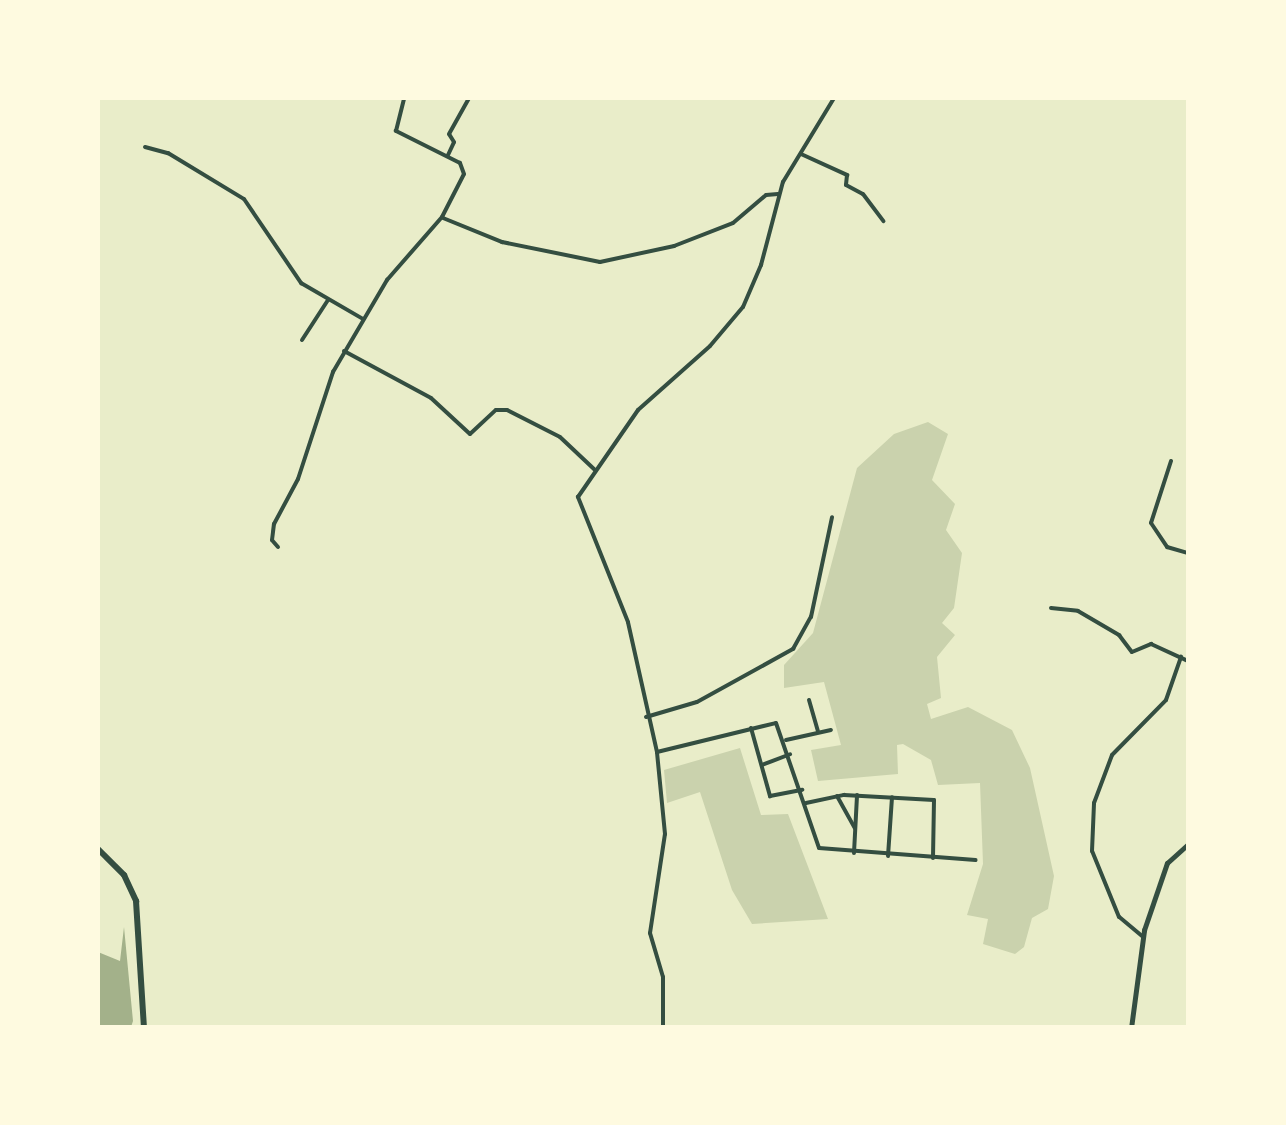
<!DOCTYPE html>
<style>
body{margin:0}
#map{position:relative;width:1286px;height:1125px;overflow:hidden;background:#e9edc9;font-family:"Noto Serif",serif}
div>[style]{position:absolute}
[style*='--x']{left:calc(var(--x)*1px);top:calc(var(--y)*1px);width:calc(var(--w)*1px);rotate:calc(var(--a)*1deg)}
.green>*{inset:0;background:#cad2ad}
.water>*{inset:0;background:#a3b18a}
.minor>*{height:4px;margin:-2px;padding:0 2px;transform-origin:2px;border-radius:2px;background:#344e41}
.tertiary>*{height:5px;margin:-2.5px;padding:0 2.5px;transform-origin:2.5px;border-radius:2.5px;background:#344e41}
.primary>*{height:6px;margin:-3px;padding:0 3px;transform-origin:3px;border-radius:3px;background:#344e41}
span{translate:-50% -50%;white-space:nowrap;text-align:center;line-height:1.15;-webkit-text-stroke:9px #fefae0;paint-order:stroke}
.frame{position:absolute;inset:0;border:100px solid #fefae0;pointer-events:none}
</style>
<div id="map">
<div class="green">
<div style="clip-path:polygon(928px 422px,948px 434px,932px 480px,955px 504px,946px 530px,962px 553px,954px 608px,942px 623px,955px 635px,937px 657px,941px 698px,927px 704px,931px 719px,968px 707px,1012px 730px,1030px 768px,1054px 876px,1048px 909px,1032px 918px,1024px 947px,1015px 954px,983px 944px,988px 919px,967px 915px,983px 864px,980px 783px,938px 785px,931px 760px,903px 744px,897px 745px,898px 774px,818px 781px,811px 750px,841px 745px,824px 682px,784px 688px,784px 665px,813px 633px,857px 468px,894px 434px)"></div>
<div style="clip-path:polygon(740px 748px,761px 815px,788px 814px,828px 919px,752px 924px,732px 890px,700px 792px,667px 803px,664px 770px)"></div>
</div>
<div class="water">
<div style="clip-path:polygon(124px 927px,133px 1021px,131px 1027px,98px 1027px,98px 952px,120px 961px)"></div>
</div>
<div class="minor">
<div style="--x:145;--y:147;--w:24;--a:15"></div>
<div style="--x:168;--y:153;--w:89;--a:31.2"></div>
<div style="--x:244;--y:199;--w:102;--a:55.8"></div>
<div style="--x:301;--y:283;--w:72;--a:30.1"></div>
<div style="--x:801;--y:154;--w:51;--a:24.5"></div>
<div style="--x:847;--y:175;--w:10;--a:96"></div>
<div style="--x:846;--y:185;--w:19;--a:28"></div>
<div style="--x:863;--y:194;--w:34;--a:53"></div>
<div style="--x:448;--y:155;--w:14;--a:-65"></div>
<div style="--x:454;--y:142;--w:9;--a:-122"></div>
<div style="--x:449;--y:134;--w:41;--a:-60.9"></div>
<div style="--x:443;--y:218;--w:64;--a:22.1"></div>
<div style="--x:502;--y:242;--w:100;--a:11.5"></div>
<div style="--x:600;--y:262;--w:76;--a:-12.2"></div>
<div style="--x:674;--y:246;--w:63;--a:-21.3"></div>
<div style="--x:733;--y:223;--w:43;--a:-40.3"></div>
<div style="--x:766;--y:195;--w:12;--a:-5"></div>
<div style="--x:302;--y:340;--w:48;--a:-57"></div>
<div style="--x:344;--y:351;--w:99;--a:28.4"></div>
<div style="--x:431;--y:398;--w:53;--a:42.7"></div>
<div style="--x:470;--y:434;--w:35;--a:-43"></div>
<div style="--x:496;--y:410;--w:11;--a:0"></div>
<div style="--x:507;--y:410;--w:59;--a:27"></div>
<div style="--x:560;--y:437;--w:47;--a:43.3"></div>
<div style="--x:1171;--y:461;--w:65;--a:107.9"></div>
<div style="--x:1151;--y:523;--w:29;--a:56"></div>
<div style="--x:1167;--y:547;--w:22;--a:16"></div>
<div style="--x:278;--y:547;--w:9;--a:-131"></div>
<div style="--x:272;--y:540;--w:16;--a:-83"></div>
<div style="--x:274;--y:524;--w:51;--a:-61.9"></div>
<div style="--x:298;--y:479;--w:113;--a:-71.9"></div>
<div style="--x:333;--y:372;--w:107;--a:-59.6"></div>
<div style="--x:387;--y:280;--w:84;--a:-48.9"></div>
<div style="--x:442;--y:217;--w:48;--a:-62.9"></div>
<div style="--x:464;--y:174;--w:12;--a:-110"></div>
<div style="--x:460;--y:163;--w:72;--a:-153.4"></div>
<div style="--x:396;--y:131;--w:34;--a:-76"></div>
<div style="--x:1051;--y:608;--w:27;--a:6"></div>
<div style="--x:1078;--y:611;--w:48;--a:30.3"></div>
<div style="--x:1119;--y:635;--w:21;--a:53"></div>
<div style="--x:1132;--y:652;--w:21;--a:-23"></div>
<div style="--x:1151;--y:644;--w:41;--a:24.7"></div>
<div style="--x:809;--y:700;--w:32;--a:74"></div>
<div style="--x:646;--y:717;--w:53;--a:-16.4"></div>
<div style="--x:697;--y:702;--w:110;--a:-28.9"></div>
<div style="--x:793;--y:649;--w:37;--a:-61"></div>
<div style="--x:811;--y:617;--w:102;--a:-78.1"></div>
<div style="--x:751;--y:728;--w:71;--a:74.4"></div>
<div style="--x:770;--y:796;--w:33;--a:-11"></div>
<div style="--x:786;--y:740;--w:46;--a:-12.5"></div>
<div style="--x:657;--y:752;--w:122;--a:-13.7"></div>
<div style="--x:776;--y:723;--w:132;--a:71"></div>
<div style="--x:819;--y:848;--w:157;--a:4.4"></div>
<div style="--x:762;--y:765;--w:30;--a:-21"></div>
<div style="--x:837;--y:796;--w:37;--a:61"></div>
<div style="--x:806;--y:803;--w:39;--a:-12"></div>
<div style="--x:844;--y:795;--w:90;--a:3.2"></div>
<div style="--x:934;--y:800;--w:58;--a:91"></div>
<div style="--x:854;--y:853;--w:58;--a:-87"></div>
<div style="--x:888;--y:856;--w:59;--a:-86.1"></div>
<div style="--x:1142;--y:936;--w:30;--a:-140"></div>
<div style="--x:1119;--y:917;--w:71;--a:-112.2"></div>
<div style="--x:1092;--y:851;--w:48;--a:-87.6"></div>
<div style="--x:1094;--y:803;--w:51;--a:-69.4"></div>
<div style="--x:1112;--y:755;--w:77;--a:-45.5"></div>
<div style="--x:1166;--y:700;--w:46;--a:-70.8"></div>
<div style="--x:663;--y:1028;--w:51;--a:-90"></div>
<div style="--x:663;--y:977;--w:46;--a:-106.5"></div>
<div style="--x:650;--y:933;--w:100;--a:-81.4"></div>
<div style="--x:665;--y:834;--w:82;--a:-95.6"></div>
<div style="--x:657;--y:752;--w:133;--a:-102.6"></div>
<div style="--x:628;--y:622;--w:135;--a:-111.8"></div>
<div style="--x:578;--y:497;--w:106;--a:-55.4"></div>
<div style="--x:638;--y:410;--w:96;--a:-41.6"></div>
<div style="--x:710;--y:346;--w:51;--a:-49.8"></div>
<div style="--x:743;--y:307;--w:46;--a:-66.8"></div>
<div style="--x:761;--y:265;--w:86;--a:-75.2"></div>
<div style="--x:783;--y:182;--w:98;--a:-58.7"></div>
</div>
<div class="tertiary">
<div style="--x:1131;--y:1028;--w:99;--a:-82.4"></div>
<div style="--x:1144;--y:930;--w:71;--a:-71.1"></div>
<div style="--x:1167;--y:863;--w:28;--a:-42"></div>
</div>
<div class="primary">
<div style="--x:98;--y:849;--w:37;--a:45"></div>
<div style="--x:124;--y:875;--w:29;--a:65"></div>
<div style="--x:136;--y:901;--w:127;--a:86.4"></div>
</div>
<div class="frame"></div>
</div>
